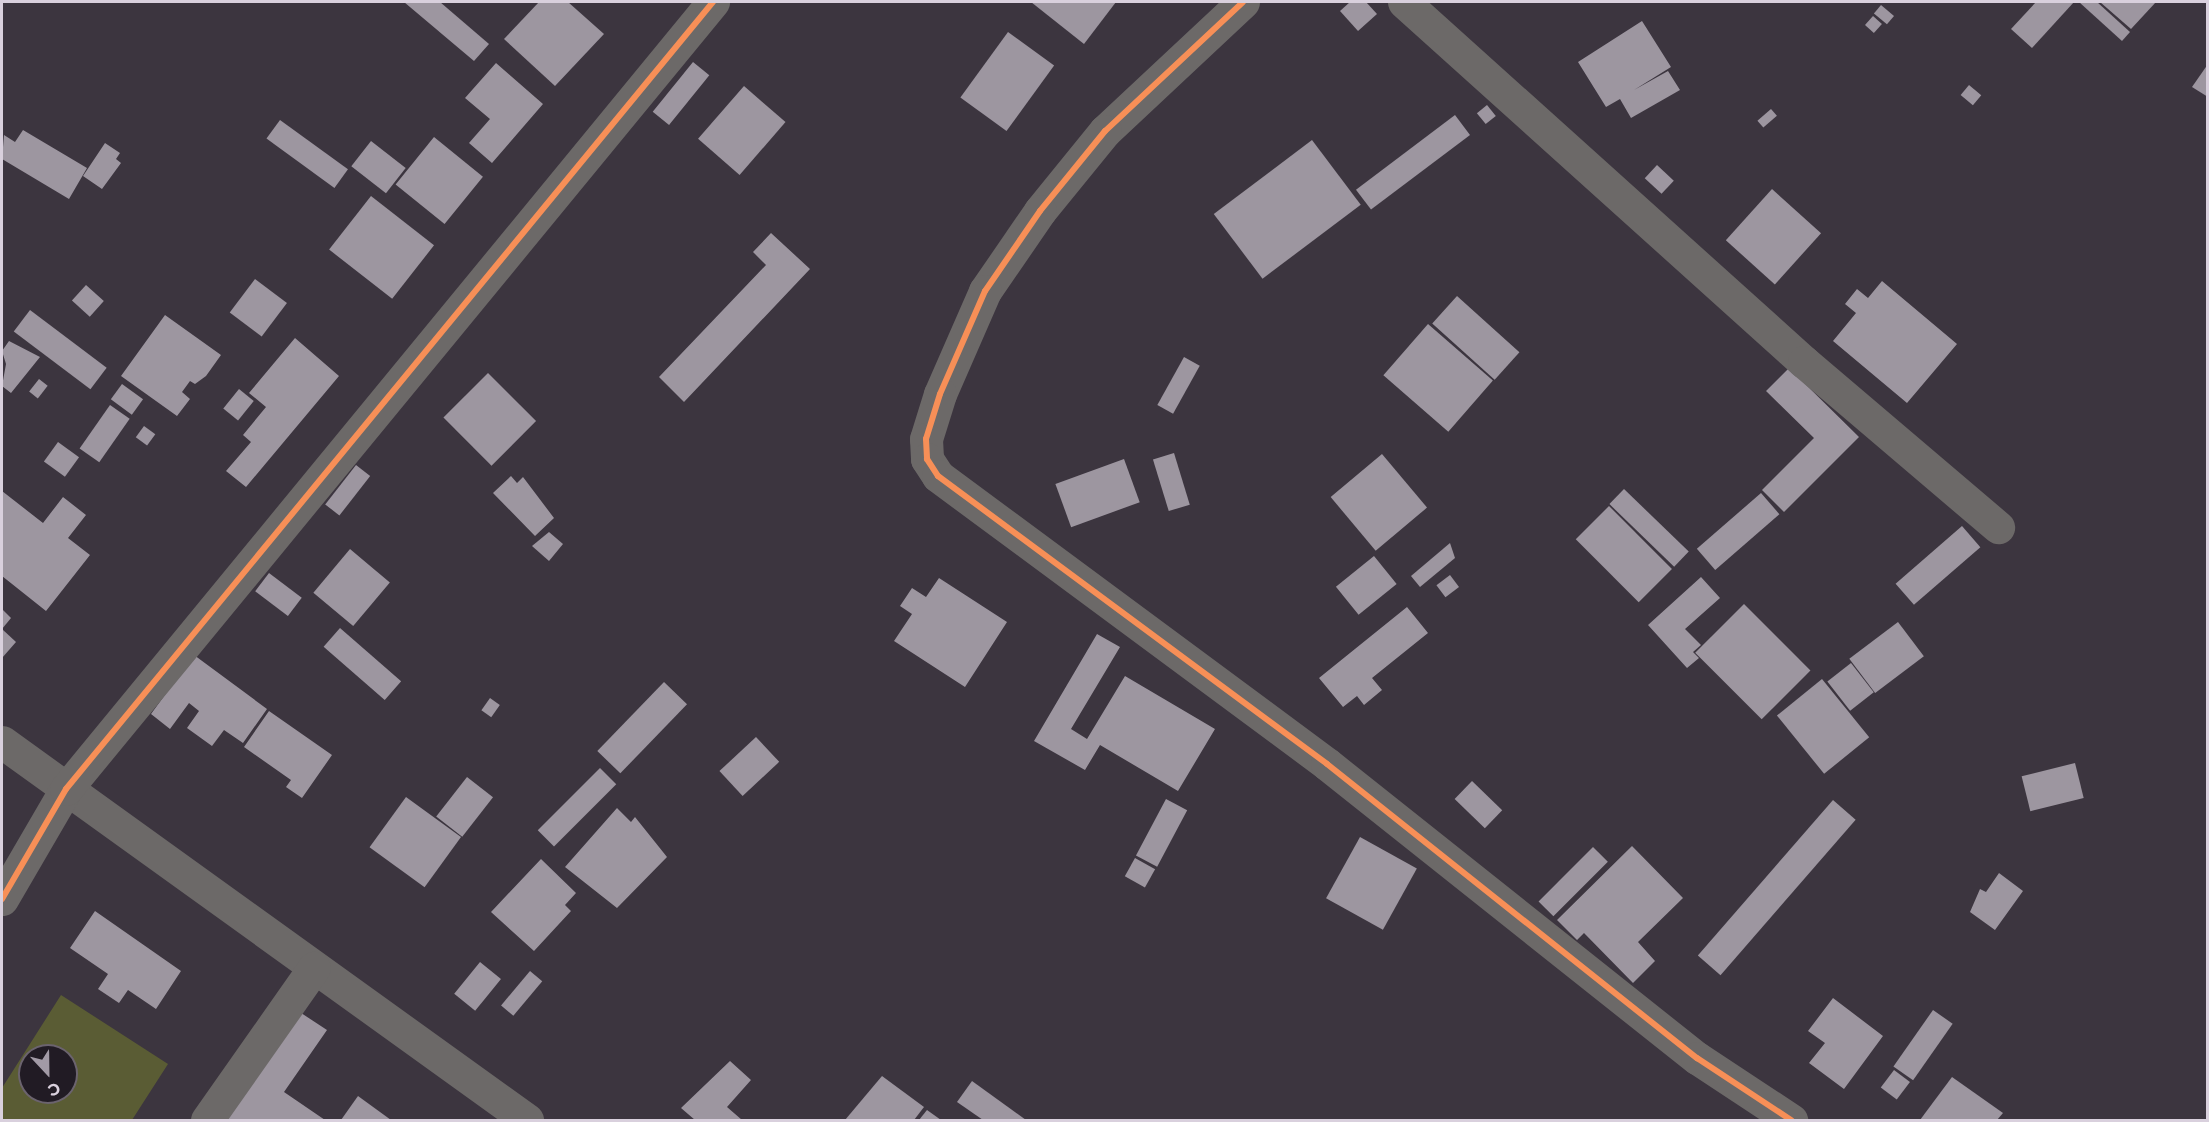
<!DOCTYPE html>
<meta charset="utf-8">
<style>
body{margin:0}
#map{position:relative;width:2209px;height:1122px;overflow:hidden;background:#3c353f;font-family:Montserrat,sans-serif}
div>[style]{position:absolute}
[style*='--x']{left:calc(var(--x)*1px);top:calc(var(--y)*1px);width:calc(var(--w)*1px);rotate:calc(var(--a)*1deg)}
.green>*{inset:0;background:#5a5c34}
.building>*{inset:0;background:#9d96a0;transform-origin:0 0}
.minor>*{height:33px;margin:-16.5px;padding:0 16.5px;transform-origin:16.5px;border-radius:16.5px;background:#6c6968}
.cycleway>*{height:6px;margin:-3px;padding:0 3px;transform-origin:3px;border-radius:3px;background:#f78f57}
span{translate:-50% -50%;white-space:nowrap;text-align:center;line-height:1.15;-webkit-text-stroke:6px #211b24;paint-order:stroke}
.frame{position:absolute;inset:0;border:3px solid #d9d0dd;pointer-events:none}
.north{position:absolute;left:18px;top:1044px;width:60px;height:60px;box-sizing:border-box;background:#211b24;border:2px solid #6b636e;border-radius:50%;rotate:158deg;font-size:16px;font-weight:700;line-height:24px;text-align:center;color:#d9d0dd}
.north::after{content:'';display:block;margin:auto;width:21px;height:27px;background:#a29aa6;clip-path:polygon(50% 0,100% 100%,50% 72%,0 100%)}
</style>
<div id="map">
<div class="green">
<div style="clip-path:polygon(evenodd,61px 995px,168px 1064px,132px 1120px,2px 1120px,2px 1088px,61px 995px,30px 1056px,66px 1056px,66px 1092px,30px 1092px,30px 1056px)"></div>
</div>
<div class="building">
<div style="clip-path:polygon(404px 2px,440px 2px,489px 44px,474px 61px)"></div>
<div style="clip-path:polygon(539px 2px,568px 2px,604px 34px,555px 86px,504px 39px)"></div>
<div style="clip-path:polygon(1031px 2px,1116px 2px,1084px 44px)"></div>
<div style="clip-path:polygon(1350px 2px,1366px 2px,1377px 14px,1358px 31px,1340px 11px)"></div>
<div style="clip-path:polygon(2036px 2px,2074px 2px,2032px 48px,2011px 29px)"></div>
<div style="clip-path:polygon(2079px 2px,2097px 2px,2130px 32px,2122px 41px)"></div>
<div style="clip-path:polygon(2100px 2px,2156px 2px,2131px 29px)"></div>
<div style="left:1881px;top:5px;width:17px;height:11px;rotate:40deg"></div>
<div style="left:1873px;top:16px;width:12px;height:12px;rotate:42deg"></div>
<div style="clip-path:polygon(1642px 21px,1671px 67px,1634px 90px,1668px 71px,1680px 90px,1631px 118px,1620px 99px,1606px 107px,1578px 62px)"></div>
<div style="left:1008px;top:32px;width:57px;height:81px;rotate:36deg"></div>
<div style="left:693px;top:62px;width:21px;height:64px;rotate:39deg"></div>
<div style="clip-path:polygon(496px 63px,543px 104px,492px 163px,469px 143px,490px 119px,465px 98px)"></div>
<div style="clip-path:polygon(2208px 64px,2208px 97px,2192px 87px)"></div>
<div style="left:1969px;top:85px;width:16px;height:13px;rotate:40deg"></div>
<div style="left:744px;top:86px;width:55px;height:70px;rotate:41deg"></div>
<div style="left:1487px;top:105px;width:14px;height:13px;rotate:51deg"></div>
<div style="left:1771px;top:109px;width:9px;height:18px;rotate:49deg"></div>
<div style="left:1455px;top:115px;width:25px;height:124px;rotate:53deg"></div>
<div style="left:280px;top:120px;width:84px;height:23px;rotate:36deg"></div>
<div style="clip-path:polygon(23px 130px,87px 168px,69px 199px,2px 159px,4px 135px,15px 142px)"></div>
<div style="left:434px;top:137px;width:63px;height:61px;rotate:39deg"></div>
<div style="left:1312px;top:140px;width:81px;height:123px;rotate:53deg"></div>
<div style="left:371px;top:141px;width:44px;height:32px;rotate:38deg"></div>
<div style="clip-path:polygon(105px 143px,120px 153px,116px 159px,121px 163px,102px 189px,83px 176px)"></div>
<div style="left:1657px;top:165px;width:23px;height:18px;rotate:43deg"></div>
<div style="left:1772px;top:189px;width:66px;height:69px;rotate:42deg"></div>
<div style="left:371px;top:196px;width:80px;height:68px;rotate:38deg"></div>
<div style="clip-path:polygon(771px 233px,810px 269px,684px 402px,659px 377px,766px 265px,753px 252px)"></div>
<div style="left:255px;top:279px;width:40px;height:42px;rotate:37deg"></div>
<div style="clip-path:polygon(1882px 281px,1957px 344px,1907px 403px,1833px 341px,1856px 313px,1845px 304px,1857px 289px,1868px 298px)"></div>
<div style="left:86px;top:285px;width:24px;height:21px;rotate:42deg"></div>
<div style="left:1457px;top:296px;width:84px;height:37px;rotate:42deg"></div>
<div style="left:30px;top:310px;width:96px;height:27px;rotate:37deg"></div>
<div style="clip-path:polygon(165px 315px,221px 355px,206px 376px,195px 384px,190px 381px,182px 392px,190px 399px,177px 416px,121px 376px)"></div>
<div style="left:1428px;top:324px;width:86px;height:68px;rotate:41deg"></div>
<div style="clip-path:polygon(295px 338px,339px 376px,246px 487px,226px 471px,251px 442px,243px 435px,266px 407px,249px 393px)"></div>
<div style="clip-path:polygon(9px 341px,40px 357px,11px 393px,2px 386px,6px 364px,2px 351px)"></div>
<div style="left:1184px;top:357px;width:18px;height:55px;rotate:29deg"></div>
<div style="clip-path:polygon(1789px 368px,1859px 437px,1784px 512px,1762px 490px,1814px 438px,1766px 391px)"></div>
<div style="left:488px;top:373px;width:68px;height:63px;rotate:45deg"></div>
<div style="left:39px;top:379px;width:11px;height:16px;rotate:38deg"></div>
<div style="left:122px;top:384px;width:26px;height:19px;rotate:36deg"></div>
<div style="left:239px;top:389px;width:19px;height:25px;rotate:39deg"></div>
<div style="left:110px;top:405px;width:24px;height:53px;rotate:35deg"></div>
<div style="left:144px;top:426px;width:14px;height:14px;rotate:36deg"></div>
<div style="left:58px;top:442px;width:26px;height:24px;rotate:36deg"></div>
<div style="left:1174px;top:453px;width:54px;height:22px;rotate:73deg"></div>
<div style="left:1382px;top:454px;width:70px;height:67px;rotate:50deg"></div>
<div style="left:1124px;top:459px;width:46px;height:73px;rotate:70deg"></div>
<div style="left:356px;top:465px;width:18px;height:50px;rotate:38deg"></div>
<div style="clip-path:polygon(511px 476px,517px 483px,523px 477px,554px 518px,535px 536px,493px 493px)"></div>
<div style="left:1624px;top:489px;width:90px;height:21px;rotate:44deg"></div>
<div style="clip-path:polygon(2px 491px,43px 523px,63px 497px,86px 515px,68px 538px,90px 555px,46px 611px,2px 576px)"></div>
<div style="left:1761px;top:493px;width:28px;height:85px;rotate:49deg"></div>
<div style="left:1609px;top:506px;width:89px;height:47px;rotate:45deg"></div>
<div style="left:1962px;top:526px;width:28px;height:88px;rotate:49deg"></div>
<div style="clip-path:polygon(549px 532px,563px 544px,549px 561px,532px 546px)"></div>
<div style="clip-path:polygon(1450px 543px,1455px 558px,1420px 587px,1411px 576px)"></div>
<div style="left:350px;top:549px;width:52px;height:57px;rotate:40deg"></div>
<div style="left:1374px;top:556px;width:36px;height:49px;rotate:51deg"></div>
<div style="left:269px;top:573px;width:41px;height:23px;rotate:37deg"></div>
<div style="left:1450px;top:575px;width:15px;height:17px;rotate:53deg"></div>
<div style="clip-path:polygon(1701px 577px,1720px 598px,1685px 629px,1701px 645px,1693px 652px,1699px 658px,1687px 668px,1648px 625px)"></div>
<div style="clip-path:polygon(939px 578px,1007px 622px,965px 687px,894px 641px,912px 614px,900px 606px,912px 588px,926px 597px)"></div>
<div style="left:1744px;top:604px;width:94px;height:69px;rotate:45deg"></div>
<div style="clip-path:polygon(1407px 607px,1428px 633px,1372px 678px,1382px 690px,1364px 705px,1357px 696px,1343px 707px,1319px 678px)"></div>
<div style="clip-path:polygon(2px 609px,11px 618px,2px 629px)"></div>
<div style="left:1898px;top:622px;width:43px;height:61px;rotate:53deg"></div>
<div style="left:340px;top:628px;width:81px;height:25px;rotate:41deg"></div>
<div style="clip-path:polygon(2px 629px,16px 642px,2px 658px)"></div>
<div style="clip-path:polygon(1097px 634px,1120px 647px,1071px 729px,1087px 739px,1125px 676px,1215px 729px,1178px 791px,1100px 745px,1085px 770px,1034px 741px)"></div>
<div style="clip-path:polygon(194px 655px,267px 709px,243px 743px,224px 730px,212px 746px,187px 728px,199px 711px,189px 703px,170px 729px,151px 714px)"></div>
<div style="left:1851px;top:663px;width:37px;height:30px;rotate:52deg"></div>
<div style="left:1822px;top:679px;width:75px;height:58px;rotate:51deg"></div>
<div style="left:664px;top:682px;width:32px;height:96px;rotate:44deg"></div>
<div style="left:490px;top:698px;width:12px;height:15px;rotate:35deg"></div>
<div style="clip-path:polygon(269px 711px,332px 755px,302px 798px,286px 787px,291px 780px,244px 747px)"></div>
<div style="left:756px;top:737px;width:34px;height:50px;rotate:47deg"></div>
<div style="left:2075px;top:763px;width:36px;height:55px;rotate:76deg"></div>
<div style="left:600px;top:768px;width:23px;height:88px;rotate:45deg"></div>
<div style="left:467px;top:777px;width:33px;height:50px;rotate:38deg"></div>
<div style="left:1472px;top:781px;width:42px;height:25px;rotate:44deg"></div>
<div style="left:406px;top:797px;width:68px;height:62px;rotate:36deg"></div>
<div style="left:1166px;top:799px;width:24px;height:64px;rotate:28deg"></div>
<div style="left:1833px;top:800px;width:30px;height:206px;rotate:41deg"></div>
<div style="clip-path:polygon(617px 808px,631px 822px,635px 817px,667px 857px,617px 908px,565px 867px)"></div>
<div style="left:1360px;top:837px;width:65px;height:70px;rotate:29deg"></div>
<div style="clip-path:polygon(1632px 846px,1683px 898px,1638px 942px,1655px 961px,1633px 983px,1584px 933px,1577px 940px,1557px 920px)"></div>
<div style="left:1593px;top:847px;width:21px;height:77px;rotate:45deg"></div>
<div style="left:1135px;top:858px;width:23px;height:21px;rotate:29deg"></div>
<div style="clip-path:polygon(541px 859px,576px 893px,565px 905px,571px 911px,534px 951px,491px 912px)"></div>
<div style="clip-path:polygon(1999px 873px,2023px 891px,1995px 930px,1970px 912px,1980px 889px,1986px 892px)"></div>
<div style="clip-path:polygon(95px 911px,181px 971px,156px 1009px,128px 990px,119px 1003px,98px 989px,108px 974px,70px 948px)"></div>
<div style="left:480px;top:962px;width:27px;height:41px;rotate:39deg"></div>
<div style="left:530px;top:971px;width:16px;height:45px;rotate:40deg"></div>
<div style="clip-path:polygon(1833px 998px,1883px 1036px,1844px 1089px,1809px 1063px,1825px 1043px,1808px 1031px)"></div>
<div style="clip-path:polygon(295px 1009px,327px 1030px,284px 1092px,325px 1120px,218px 1120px)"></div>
<div style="left:1933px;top:1010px;width:24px;height:69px;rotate:35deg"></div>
<div style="clip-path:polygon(730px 1061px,751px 1080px,727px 1107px,742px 1120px,695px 1120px,681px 1108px)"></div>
<div style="left:1894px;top:1070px;width:20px;height:22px;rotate:37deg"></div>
<div style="clip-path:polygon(882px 1076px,924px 1107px,914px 1120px,845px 1120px)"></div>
<div style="clip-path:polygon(1952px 1077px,2003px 1113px,1997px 1120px,1920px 1120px)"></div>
<div style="clip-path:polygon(972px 1081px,1026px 1120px,983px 1120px,957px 1102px)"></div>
<div style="clip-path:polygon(358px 1096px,391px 1120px,341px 1120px)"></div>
<div style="clip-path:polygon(927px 1110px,941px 1120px,919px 1120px)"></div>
</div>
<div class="minor">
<div style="--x:1243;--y:2;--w:189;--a:136.9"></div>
<div style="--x:1105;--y:131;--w:103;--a:129.1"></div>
<div style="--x:1040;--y:211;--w:97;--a:124.5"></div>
<div style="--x:985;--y:291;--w:112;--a:113.6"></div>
<div style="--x:940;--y:394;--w:47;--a:107.3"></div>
<div style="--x:926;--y:439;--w:20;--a:87"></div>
<div style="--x:927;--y:459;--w:20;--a:57"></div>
<div style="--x:938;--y:476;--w:484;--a:36.5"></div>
<div style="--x:1327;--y:764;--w:473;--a:38.5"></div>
<div style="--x:1697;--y:1058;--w:113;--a:33.4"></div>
<div style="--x:1404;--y:2;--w:538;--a:41.99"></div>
<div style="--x:1804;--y:362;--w:255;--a:40.4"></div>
<div style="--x:2;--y:742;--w:647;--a:35.75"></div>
<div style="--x:2;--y:899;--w:127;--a:-59.8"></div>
<div style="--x:66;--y:789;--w:1019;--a:-50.58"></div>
<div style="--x:207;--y:1120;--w:186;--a:-54.9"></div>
</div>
<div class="cycleway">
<div style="--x:1243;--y:2;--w:189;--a:136.9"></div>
<div style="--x:1105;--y:131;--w:103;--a:129.1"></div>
<div style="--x:1040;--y:211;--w:97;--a:124.5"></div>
<div style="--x:985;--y:291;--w:112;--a:113.6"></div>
<div style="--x:940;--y:394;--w:47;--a:107.3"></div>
<div style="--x:926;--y:439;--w:20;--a:87"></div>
<div style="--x:927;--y:459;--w:20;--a:57"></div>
<div style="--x:938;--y:476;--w:484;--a:36.5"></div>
<div style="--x:1327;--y:764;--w:473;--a:38.5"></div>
<div style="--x:1697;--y:1058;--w:113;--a:33.4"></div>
<div style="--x:2;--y:899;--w:127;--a:-59.8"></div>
<div style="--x:66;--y:789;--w:1019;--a:-50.58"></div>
</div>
<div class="frame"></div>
<div class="north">С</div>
</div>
